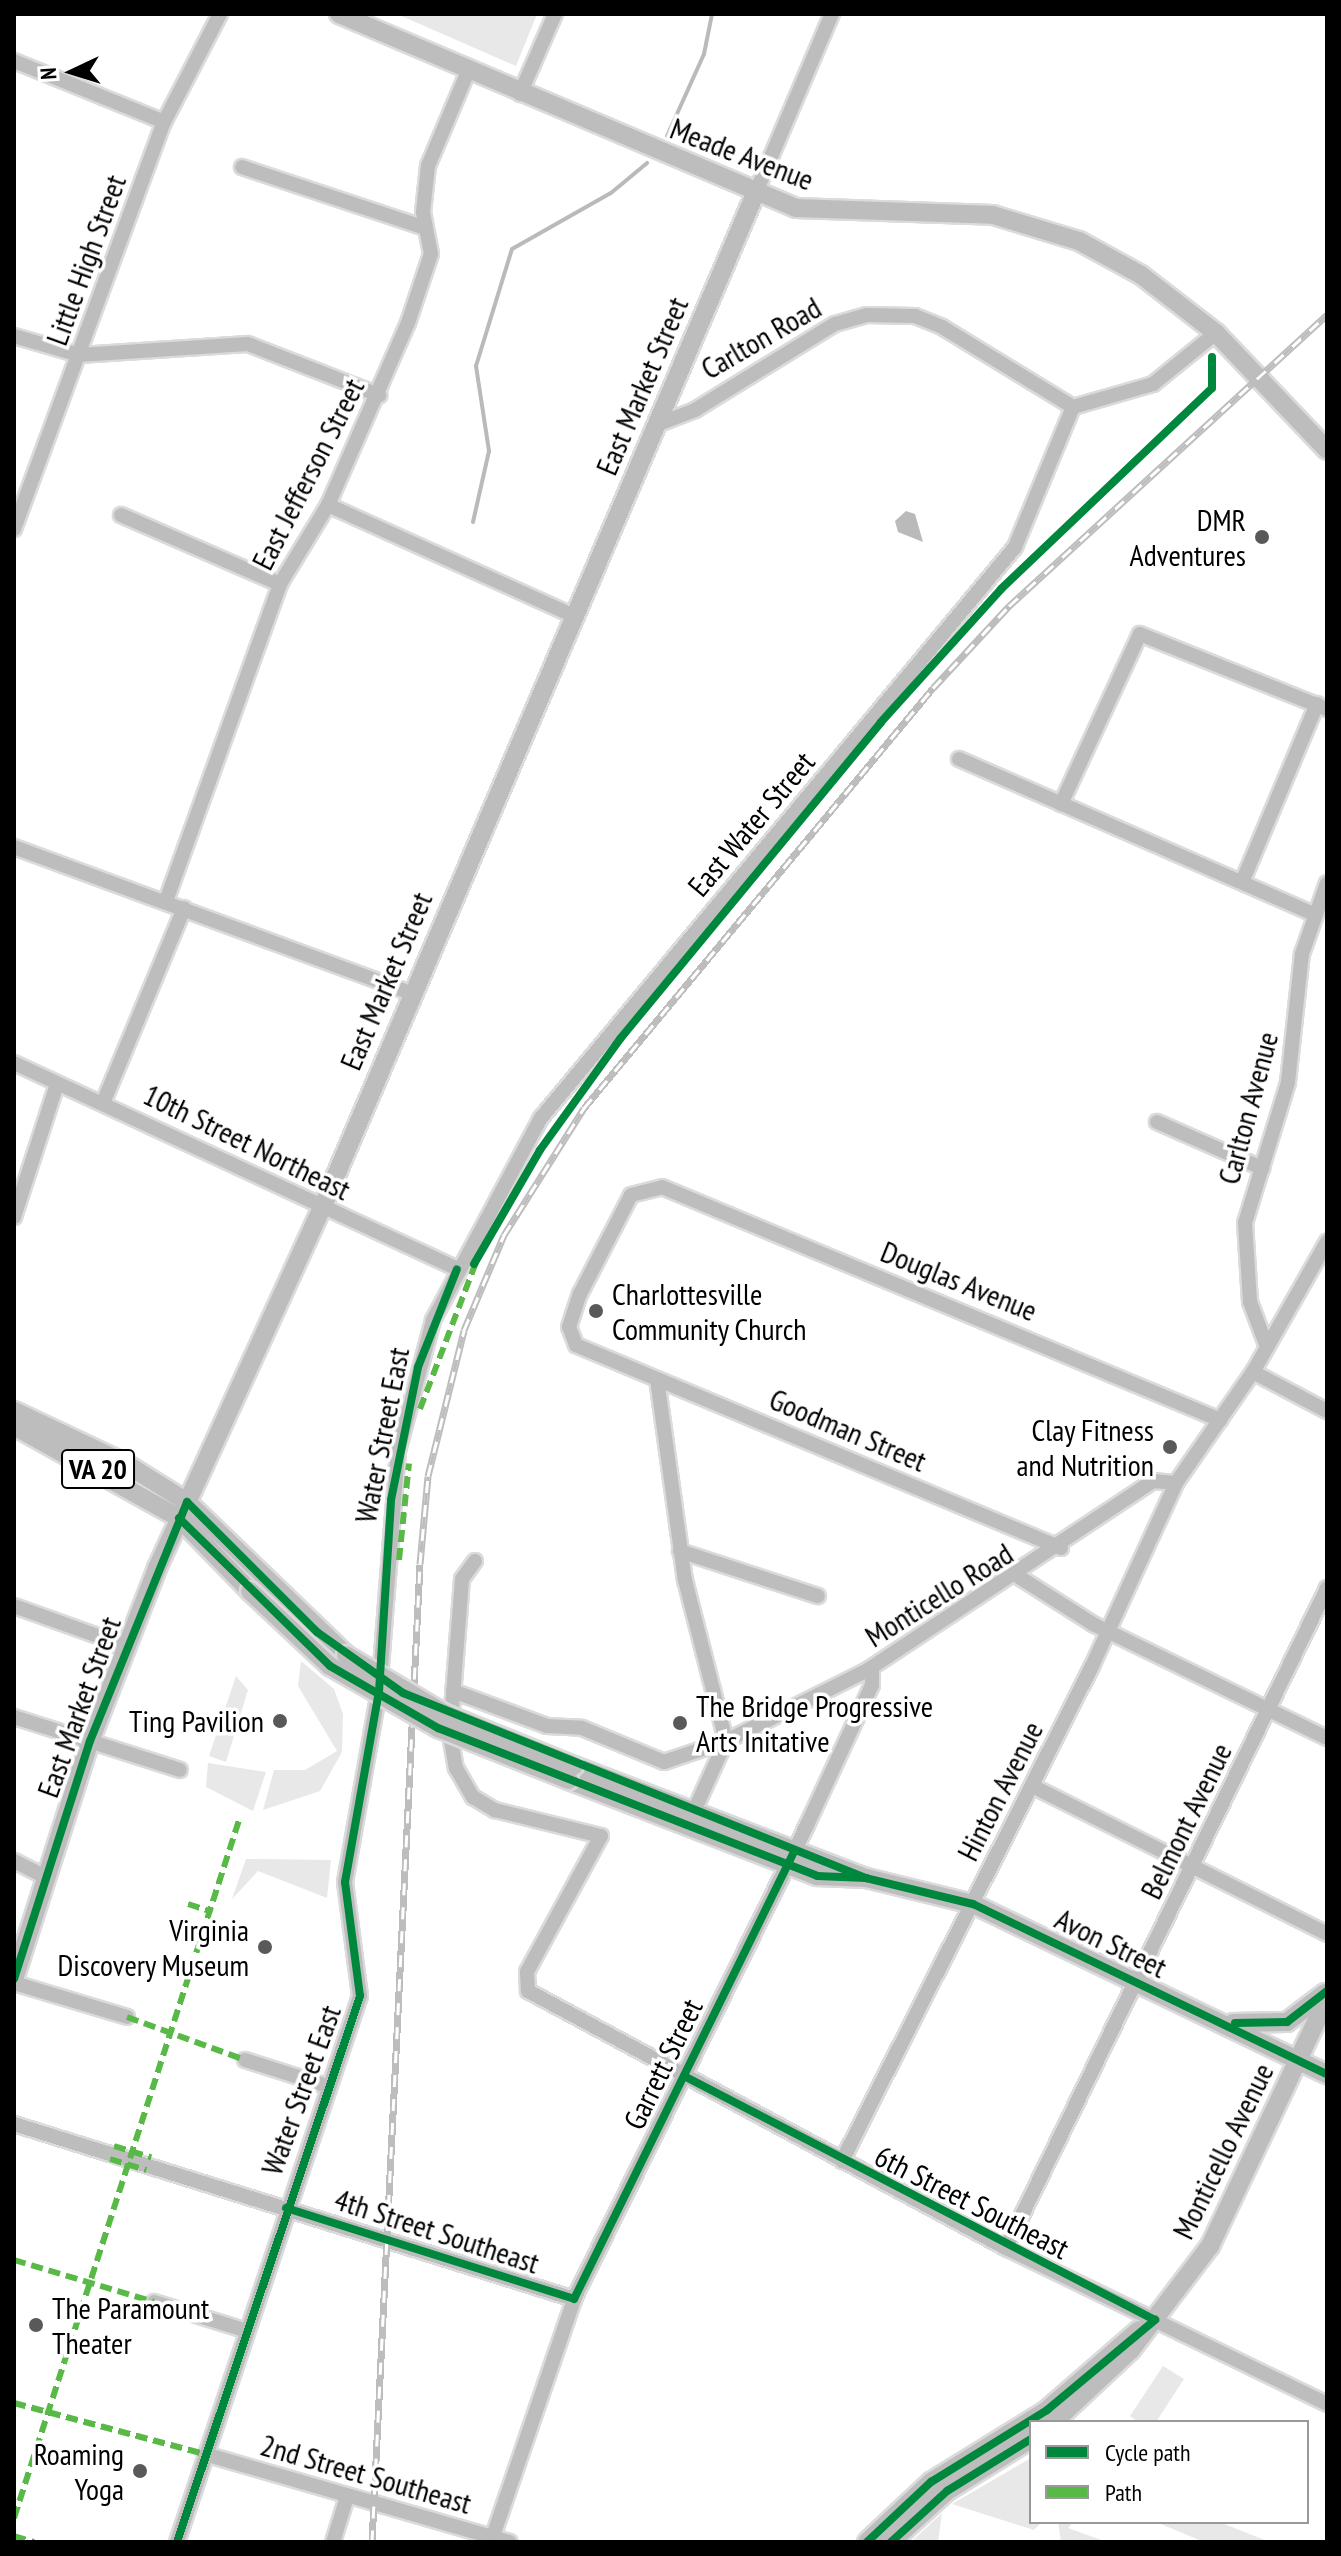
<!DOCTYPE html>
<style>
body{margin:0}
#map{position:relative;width:1341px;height:2556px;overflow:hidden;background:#fff;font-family:"PT Sans Narrow",sans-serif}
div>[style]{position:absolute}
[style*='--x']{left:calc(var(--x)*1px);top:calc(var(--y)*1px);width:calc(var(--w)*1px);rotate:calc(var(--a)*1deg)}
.green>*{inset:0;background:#e8e8e8}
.water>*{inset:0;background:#bababa}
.stream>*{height:4px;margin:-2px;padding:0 2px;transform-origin:2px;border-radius:2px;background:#bababa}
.roads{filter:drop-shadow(2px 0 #dbdbdb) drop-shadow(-2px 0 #dbdbdb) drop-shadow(0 2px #dbdbdb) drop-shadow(0 -2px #dbdbdb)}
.minor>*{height:14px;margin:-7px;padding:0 7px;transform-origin:7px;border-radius:7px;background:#bdbdbd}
.major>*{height:18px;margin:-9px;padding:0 9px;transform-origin:9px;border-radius:9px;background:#bdbdbd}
.rail>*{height:7px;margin-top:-3.5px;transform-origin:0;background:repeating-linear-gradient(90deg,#fff 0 12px,#bdbdbd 0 24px);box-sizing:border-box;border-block:2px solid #bdbdbd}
.bridges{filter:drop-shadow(2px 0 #dbdbdb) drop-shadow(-2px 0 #dbdbdb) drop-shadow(0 2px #dbdbdb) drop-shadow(0 -2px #dbdbdb)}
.major-bridge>*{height:18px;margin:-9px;padding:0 9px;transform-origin:9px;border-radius:9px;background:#bdbdbd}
.quiet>*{height:6px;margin-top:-3px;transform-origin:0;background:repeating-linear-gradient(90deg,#58b947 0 12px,transparent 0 18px)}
.cycleway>*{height:8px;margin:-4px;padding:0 4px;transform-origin:4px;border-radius:4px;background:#00873e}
.dots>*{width:22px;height:22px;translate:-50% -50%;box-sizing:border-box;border:4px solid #fff;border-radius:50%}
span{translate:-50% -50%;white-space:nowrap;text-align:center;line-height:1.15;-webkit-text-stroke:7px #fff;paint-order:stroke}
.shield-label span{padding:2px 6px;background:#fff;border:2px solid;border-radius:6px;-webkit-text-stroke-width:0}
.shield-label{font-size:28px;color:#000;font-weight:700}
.street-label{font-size:30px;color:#000}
.poi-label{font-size:30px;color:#000}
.right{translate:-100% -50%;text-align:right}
.left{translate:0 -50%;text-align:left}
.frame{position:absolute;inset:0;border:16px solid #000;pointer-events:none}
.legend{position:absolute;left:1029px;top:2420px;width:280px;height:104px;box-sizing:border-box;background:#fff;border:2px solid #999;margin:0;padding:10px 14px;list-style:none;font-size:24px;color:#000}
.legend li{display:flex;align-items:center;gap:16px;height:40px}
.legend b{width:40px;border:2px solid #999}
.north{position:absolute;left:32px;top:32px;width:80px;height:80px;-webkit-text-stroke:6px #fff;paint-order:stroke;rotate:266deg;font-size:22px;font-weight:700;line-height:32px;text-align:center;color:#000}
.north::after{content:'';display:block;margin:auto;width:28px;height:36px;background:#000;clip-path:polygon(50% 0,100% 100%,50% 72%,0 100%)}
</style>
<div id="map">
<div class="green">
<div style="clip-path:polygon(397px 14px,537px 14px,516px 66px)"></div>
<div style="clip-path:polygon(301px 1661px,334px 1689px,343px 1714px,342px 1752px,320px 1791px,263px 1810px,274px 1770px,305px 1770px,337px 1751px,298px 1686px)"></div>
<div style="clip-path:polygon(236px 1676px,248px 1690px,226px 1762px,209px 1756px)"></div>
<div style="clip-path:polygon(208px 1763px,266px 1772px,253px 1811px,206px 1787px)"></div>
<div style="clip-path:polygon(246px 1859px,331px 1860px,327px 1898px,258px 1871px,232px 1899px)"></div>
<div style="clip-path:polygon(1163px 2366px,1184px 2379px,1156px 2422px,1138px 2422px,1130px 2416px)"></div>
<div style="clip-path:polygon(1031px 2458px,1031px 2522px,1042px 2522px,1034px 2530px,952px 2504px)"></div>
<div style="clip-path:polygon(942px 2513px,938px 2542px,911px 2542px)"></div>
<div style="clip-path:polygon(1058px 2522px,1073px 2522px,1068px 2528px,1107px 2542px,1061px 2542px)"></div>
<div style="clip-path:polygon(1156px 2522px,1219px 2522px,1270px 2542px,1204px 2542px)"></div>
</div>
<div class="water">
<div style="clip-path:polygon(906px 511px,915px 514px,923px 542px,898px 532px,895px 521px)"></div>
</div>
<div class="stream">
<div style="--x:667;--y:136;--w:90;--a:-65.7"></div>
<div style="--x:704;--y:54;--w:41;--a:-78.7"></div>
<div style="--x:473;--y:522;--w:73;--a:-77.3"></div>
<div style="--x:489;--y:451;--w:86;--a:-98.7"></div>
<div style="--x:476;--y:366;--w:122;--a:-72.9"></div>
<div style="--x:512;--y:249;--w:114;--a:-29.5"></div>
<div style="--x:611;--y:193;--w:47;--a:-39.8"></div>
</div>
<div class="roads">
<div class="minor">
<div style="--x:14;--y:61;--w:162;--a:22.1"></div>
<div style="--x:520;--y:94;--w:87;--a:-66.4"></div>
<div style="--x:242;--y:167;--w:193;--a:18.4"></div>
<div style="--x:756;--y:192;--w:194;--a:-66.9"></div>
<div style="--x:14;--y:336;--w:68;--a:16.3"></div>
<div style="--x:79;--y:355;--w:169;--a:-3.7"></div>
<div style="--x:248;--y:344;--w:141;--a:21.3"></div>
<div style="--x:656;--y:425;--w:42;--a:-21"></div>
<div style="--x:695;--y:410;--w:164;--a:-31.6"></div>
<div style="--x:835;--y:324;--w:33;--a:-16"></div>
<div style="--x:867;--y:315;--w:48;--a:1.2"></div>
<div style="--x:915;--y:316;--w:29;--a:22"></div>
<div style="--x:942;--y:327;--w:153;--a:31.4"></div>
<div style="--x:1073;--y:407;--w:83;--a:-16"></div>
<div style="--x:1153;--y:384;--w:81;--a:-39"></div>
<div style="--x:328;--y:505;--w:270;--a:24.3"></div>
<div style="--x:121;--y:515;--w:173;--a:23.5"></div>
<div style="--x:14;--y:529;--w:434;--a:-69.8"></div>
<div style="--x:164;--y:122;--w:122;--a:-62.6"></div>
<div style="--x:959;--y:759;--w:386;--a:23.6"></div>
<div style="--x:1061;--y:804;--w:187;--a:-65.1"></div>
<div style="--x:1140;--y:634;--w:201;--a:21.9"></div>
<div style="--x:14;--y:847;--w:423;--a:20.2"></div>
<div style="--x:1243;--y:880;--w:191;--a:-67.2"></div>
<div style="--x:166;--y:901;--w:337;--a:-70.2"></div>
<div style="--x:280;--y:584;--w:92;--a:-58.7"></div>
<div style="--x:328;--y:505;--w:199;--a:-66.3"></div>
<div style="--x:408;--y:323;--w:73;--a:-71.6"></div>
<div style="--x:431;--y:254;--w:43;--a:-100.8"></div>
<div style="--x:423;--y:212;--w:46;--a:-83.8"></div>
<div style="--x:428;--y:166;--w:105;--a:-67.1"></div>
<div style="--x:14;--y:1063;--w:489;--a:24.9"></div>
<div style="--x:103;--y:1103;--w:211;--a:-67.4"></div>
<div style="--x:1157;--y:1122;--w:115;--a:23.7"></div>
<div style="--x:14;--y:1217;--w:140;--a:-72.1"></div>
<div style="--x:1267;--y:1347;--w:48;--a:-110.7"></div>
<div style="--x:1250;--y:1302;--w:79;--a:-93.6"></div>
<div style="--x:1245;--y:1223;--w:147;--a:-73"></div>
<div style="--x:1288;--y:1082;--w:129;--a:-83.8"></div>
<div style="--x:1302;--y:954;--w:75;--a:-70.6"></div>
<div style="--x:1253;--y:1372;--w:84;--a:27.8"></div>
<div style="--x:657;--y:1379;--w:203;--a:82.1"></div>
<div style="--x:685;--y:1580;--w:166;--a:75.7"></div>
<div style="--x:1061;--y:1548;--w:526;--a:-157.29"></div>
<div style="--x:576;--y:1345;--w:19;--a:-111"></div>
<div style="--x:569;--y:1327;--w:35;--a:-72"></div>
<div style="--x:580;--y:1294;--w:111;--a:-62.7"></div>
<div style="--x:631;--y:1195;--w:32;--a:-14"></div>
<div style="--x:662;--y:1187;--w:605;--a:22.66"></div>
<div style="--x:680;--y:1551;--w:145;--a:18.1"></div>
<div style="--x:475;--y:1561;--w:22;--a:126"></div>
<div style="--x:462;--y:1579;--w:156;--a:94.4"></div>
<div style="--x:450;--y:1735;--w:34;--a:80"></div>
<div style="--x:456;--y:1768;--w:34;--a:60"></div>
<div style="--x:473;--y:1797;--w:26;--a:31"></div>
<div style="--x:495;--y:1810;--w:109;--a:13.8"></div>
<div style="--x:601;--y:1836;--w:155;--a:118.6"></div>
<div style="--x:527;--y:1972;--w:19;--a:87"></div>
<div style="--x:528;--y:1991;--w:543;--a:28.27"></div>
<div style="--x:1006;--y:2248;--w:357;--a:25.9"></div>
<div style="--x:1019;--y:1577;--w:88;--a:32.4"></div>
<div style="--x:1093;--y:1624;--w:260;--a:26"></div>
<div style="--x:14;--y:1606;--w:119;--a:19.7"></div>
<div style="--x:453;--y:1691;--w:100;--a:20.4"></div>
<div style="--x:547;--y:1726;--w:35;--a:3"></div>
<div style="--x:582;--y:1728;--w:89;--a:22.5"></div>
<div style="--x:664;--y:1762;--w:65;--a:-18.7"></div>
<div style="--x:726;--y:1741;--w:157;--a:-26.6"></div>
<div style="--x:866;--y:1671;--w:344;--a:-33.5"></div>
<div style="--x:1153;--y:1481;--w:23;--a:5"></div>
<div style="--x:14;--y:1717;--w:174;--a:17.7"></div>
<div style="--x:1032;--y:1786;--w:330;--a:26.6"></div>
<div style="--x:690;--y:1820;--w:87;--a:-65.5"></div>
<div style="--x:14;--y:1861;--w:36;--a:27"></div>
<div style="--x:14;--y:1983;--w:118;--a:16.7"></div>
<div style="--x:245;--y:2060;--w:86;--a:17.6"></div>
<div style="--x:14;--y:2124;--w:587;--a:17.35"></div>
<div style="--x:842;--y:2161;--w:555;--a:-63.2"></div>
<div style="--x:1092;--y:1666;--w:201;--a:-65.3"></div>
<div style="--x:1176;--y:1483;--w:135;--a:-55.3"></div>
<div style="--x:1253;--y:1372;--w:150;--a:-60.4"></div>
<div style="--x:1006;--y:2248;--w:734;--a:-64.06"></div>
<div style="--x:154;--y:2302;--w:97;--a:17.3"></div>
<div style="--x:208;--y:2455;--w:314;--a:16.1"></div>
<div style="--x:177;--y:2542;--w:576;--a:-71.47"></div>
<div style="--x:360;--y:1996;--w:115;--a:-97.5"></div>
<div style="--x:345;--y:1882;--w:193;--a:-79.9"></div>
<div style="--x:379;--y:1692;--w:242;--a:-85.5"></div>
<div style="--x:398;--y:1451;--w:136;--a:-75"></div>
<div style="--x:433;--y:1320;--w:229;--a:-61.9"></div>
<div style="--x:541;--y:1118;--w:742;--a:-50.3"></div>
<div style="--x:1015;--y:547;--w:152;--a:-67.5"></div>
<div style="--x:333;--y:2542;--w:44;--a:-72.8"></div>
<div style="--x:491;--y:2542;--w:257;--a:-71.1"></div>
<div style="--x:574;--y:2299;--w:528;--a:-63.82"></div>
<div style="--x:807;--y:1825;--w:154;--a:-65.1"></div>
<div style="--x:872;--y:1685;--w:17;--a:-90"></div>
</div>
<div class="major">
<div style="--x:339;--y:14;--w:496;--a:23"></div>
<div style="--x:796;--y:208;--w:197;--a:2"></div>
<div style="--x:993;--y:215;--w:90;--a:16.8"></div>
<div style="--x:1079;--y:241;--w:71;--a:28.7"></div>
<div style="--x:1141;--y:275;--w:95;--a:37.7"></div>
<div style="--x:1216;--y:333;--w:161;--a:46.5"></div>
<div style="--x:14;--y:1411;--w:124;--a:25.3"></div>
<div style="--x:126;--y:1464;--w:72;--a:31.9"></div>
<div style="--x:187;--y:1502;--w:221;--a:43.9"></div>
<div style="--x:14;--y:1426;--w:189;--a:29.1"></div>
<div style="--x:179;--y:1518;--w:102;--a:45.8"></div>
<div style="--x:574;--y:1766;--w:313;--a:21"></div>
<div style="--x:569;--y:1780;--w:266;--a:21.2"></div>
<div style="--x:817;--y:1876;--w:49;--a:2.3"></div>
<div style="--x:866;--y:1878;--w:110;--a:13.7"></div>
<div style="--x:973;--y:1904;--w:393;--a:25.7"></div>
<div style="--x:14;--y:1979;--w:250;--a:-72.3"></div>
<div style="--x:90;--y:1741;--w:186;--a:-68.8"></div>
<div style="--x:157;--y:1568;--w:396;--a:-65.4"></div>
<div style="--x:322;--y:1208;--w:1105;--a:-66.87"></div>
<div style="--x:1233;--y:2023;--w:54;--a:-1.1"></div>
<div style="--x:1287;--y:2022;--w:48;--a:-37.3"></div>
<div style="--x:1054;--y:2422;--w:105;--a:-43.1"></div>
<div style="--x:1131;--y:2350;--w:131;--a:-52.8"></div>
<div style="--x:1210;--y:2246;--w:273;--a:-64.7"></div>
<div style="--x:867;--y:2542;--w:88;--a:-43.2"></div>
<div style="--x:931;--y:2482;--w:137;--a:-31.8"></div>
<div style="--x:1047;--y:2410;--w:122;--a:-41"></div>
<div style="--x:891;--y:2542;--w:76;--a:-42.3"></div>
<div style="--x:947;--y:2491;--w:99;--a:-31.8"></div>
</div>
</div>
<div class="rail">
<div style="--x:372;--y:2542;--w:979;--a:-87.19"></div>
<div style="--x:420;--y:1564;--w:88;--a:-84.8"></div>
<div style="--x:428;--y:1476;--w:150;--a:-76.1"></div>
<div style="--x:464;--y:1330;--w:103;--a:-67.2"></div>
<div style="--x:504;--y:1235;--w:150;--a:-57.8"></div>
<div style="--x:584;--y:1108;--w:546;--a:-50.28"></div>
<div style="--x:933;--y:688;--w:112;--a:-47.2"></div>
<div style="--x:1009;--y:606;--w:431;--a:-42.5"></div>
</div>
<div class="bridges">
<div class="major-bridge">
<div style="--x:250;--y:1591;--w:110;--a:43.2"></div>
<div style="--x:330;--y:1666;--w:125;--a:29.9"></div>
<div style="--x:438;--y:1728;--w:141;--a:21.7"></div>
<div style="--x:346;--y:1655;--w:115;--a:30.8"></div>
<div style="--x:445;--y:1714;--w:139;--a:22"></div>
</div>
</div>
<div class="quiet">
<div style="--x:420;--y:1409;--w:160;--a:-69.1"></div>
<div style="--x:399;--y:1560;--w:97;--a:-84.1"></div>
<div style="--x:188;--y:1904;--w:23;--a:18"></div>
<div style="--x:127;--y:2017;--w:126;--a:20"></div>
<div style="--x:114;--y:2146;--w:39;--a:17"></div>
<div style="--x:110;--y:2159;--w:38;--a:17"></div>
<div style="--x:14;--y:2260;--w:146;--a:16.7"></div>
<div style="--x:14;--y:2403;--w:201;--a:15"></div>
<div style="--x:14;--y:2518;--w:737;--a:-72.13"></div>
<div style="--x:14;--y:2536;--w:21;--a:17"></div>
</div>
<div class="cycleway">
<div style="--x:474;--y:1264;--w:132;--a:-59.9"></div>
<div style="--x:540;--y:1150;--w:137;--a:-54.2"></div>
<div style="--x:620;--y:1039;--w:411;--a:-50.5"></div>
<div style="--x:881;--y:722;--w:179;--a:-47.9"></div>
<div style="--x:1001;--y:589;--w:291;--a:-43.6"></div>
<div style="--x:1212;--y:388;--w:31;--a:-90"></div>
<div style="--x:179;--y:1518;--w:211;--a:44.4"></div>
<div style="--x:330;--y:1666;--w:125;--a:29.9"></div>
<div style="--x:438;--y:1728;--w:407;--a:21.3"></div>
<div style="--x:817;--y:1876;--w:49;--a:2.3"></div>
<div style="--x:866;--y:1878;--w:110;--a:13.7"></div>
<div style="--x:973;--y:1904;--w:393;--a:25.7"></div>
<div style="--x:14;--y:1979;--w:250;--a:-72.3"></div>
<div style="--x:90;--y:1741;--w:258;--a:-67.9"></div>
<div style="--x:187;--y:1502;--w:184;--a:45"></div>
<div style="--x:317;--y:1632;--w:105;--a:35.3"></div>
<div style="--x:403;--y:1693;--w:499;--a:21.8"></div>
<div style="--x:1235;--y:2023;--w:52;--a:-1.1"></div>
<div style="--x:1287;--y:2022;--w:51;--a:-37.8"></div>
<div style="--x:684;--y:2076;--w:530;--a:27.39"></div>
<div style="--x:286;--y:2208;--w:302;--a:17.5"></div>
<div style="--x:574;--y:2299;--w:497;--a:-63.8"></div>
<div style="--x:177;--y:2542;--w:576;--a:-71.47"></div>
<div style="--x:360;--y:1996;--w:115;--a:-97.5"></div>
<div style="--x:345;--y:1882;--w:193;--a:-79.9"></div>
<div style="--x:379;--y:1692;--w:192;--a:-86.4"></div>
<div style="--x:391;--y:1500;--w:136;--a:-78.5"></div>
<div style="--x:418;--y:1367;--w:105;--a:-68.3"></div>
<div style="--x:867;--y:2542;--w:88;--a:-43.2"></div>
<div style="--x:931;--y:2482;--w:137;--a:-31.8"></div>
<div style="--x:1047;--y:2410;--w:141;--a:-39.8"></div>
<div style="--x:891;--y:2542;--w:76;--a:-42.3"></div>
<div style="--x:947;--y:2491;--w:99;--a:-31.8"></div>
</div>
<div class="dots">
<div style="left:1262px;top:537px;background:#595959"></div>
<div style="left:596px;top:1311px;background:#595959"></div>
<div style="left:1170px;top:1447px;background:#595959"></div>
<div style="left:280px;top:1721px;background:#595959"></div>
<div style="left:680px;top:1723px;background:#595959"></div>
<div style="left:265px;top:1947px;background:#595959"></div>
<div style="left:36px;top:2325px;background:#595959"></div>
<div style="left:140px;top:2471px;background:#595959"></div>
</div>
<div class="shield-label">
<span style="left:98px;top:1469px">VA 20</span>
</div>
<div class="street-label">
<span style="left:742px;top:154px;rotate:21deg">Meade Avenue</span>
<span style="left:86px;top:260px;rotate:-70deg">Little High Street</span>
<span style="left:761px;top:338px;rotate:-30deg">Carlton Road</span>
<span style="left:642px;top:386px;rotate:-67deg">East Market Street</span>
<span style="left:308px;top:474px;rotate:-63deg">East Jefferson Street</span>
<span style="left:751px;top:824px;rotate:-50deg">East Water Street</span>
<span style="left:386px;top:981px;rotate:-67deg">East Market Street</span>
<span style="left:1248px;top:1108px;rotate:-75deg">Carlton Avenue</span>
<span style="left:247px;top:1142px;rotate:26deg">10th Street Northeast</span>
<span style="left:959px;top:1281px;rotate:22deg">Douglas Avenue</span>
<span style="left:848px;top:1430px;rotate:23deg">Goodman Street</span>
<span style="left:382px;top:1435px;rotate:-79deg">Water Street East</span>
<span style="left:939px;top:1595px;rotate:-32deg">Monticello Road</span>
<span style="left:79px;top:1707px;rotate:-70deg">East Market Street</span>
<span style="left:1000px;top:1791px;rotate:-63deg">Hinton Avenue</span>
<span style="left:1186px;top:1821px;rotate:-64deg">Belmont Avenue</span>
<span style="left:1111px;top:1943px;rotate:26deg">Avon Street</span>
<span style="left:663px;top:2064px;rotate:-64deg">Garrett Street</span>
<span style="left:301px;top:2090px;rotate:-70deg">Water Street East</span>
<span style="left:1223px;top:2151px;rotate:-64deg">Monticello Avenue</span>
<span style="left:972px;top:2202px;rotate:27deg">6th Street Southeast</span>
<span style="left:437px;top:2231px;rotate:18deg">4th Street Southeast</span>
<span style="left:366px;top:2474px;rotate:16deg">2nd Street Southeast</span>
</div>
<div class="poi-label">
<span class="right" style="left:1246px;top:537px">DMR<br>Adventures</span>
<span class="left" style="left:612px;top:1311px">Charlottesville<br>Community Church</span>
<span class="right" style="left:1154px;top:1447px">Clay Fitness<br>and Nutrition</span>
<span class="left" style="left:696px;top:1723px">The Bridge Progressive<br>Arts Initative</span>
<span class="right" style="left:264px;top:1721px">Ting Pavilion</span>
<span class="right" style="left:249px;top:1947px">Virginia<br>Discovery Museum</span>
<span class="left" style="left:52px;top:2325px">The Paramount<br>Theater</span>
<span class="right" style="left:124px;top:2471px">Roaming<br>Yoga</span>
</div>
<div class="frame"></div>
<ul class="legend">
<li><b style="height:10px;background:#00873e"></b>Cycle path</li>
<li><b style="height:10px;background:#58b947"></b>Path</li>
</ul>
<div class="north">N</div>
</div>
